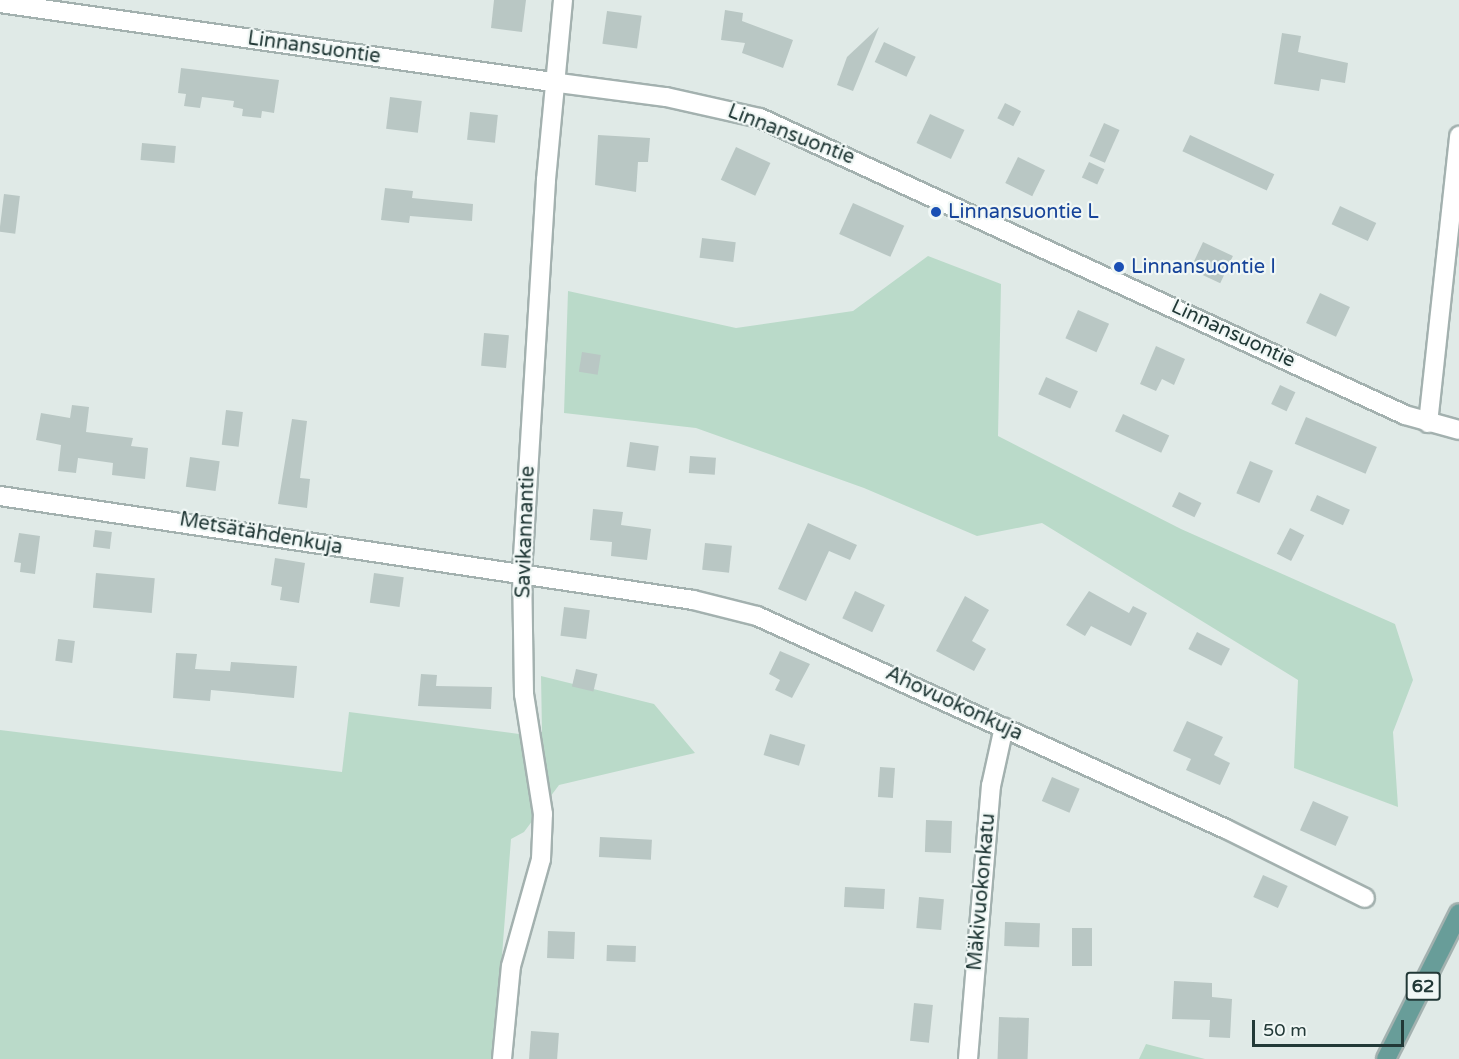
<!DOCTYPE html>
<meta charset="utf-8">
<style>
body{margin:0}
#map{position:relative;width:1459px;height:1059px;overflow:hidden;background:#e0eae7;font-family:"Varela Round",sans-serif}
div>[style]{position:absolute}
[style*='--x']{left:calc(var(--x)*1px);top:calc(var(--y)*1px);width:calc(var(--w)*1px);rotate:calc(var(--a)*1deg)}
.green>*{inset:0;background:#badac9}
.building>*{inset:0;background:#b9c7c4;transform-origin:0 0}
.roads{filter:drop-shadow(2px 0 #a3b1af) drop-shadow(-2px 0 #a3b1af) drop-shadow(0 2px #a3b1af) drop-shadow(0 -2px #a3b1af)}
.street>*{height:18px;margin:-9px;padding:0 9px;transform-origin:9px;border-radius:9px;background:#fff}
.secondary>*{height:18px;margin:-9px;padding:0 9px;transform-origin:9px;border-radius:9px;background:#fff}
.primary>*{height:18px;margin:-9px;padding:0 9px;transform-origin:9px;border-radius:9px;background:#689d99}
.dots>*{width:16px;height:16px;translate:-50% -50%;box-sizing:border-box;border:3px solid #f0f7f5;border-radius:50%}
span{translate:-50% -50%;white-space:nowrap;text-align:center;line-height:1.15;-webkit-text-stroke:4.5px #f0f7f5;paint-order:stroke}
.shield-label span{padding:2px 4px;background:#f0f7f5;border:2px solid;border-radius:4px;-webkit-text-stroke-width:0}
.shield-label{font-size:18px;color:#223937;font-weight:700}
.street-label{font-size:20px;color:#223937}
.transit-label{font-size:20px;color:#164399}
.left{translate:0 -50%;text-align:left}
.scale{position:absolute;left:1252px;top:1020px;width:152px;height:27px;box-sizing:border-box;border:3px solid #223937;border-top:0;padding-left:8px;font-size:18px;line-height:21px;white-space:nowrap;color:#223937;-webkit-text-stroke:4px #f0f7f5;paint-order:stroke}
</style>
<div id="map">
<div class="green">
<div style="clip-path:polygon(928px 256px,1001px 284px,998px 436px,1181px 529px,1395px 624px,1413px 680px,1393px 732px,1398px 807px,1294px 768px,1298px 680px,1042px 523px,977px 536px,864px 488px,696px 428px,564px 413px,568px 291px,736px 328px,853px 311px)"></div>
<div style="clip-path:polygon(541px 676px,654px 704px,695px 753px,559px 785px,524px 832px,511px 839px,494px 1059px,0 1059px,0 730px,342px 772px,349px 712px,519px 734px,542px 732px)"></div>
<div style="clip-path:polygon(1146px 1044px,1205px 1059px,1139px 1059px)"></div>
</div>
<div class="building">
<div style="clip-path:polygon(494px 0,526px 0,522px 32px,491px 28px)"></div>
<div style="clip-path:polygon(725px 10px,743px 13px,742px 21px,793px 40px,783px 68px,742px 53px,745px 43px,721px 40px)"></div>
<div style="left:607px;top:11px;width:35px;height:33px;rotate:8deg"></div>
<div style="clip-path:polygon(879px 27px,853px 91px,837px 85px,847px 57px)"></div>
<div style="clip-path:polygon(1282px 33px,1301px 36px,1298px 52px,1348px 63px,1345px 83px,1321px 79px,1319px 91px,1274px 84px)"></div>
<div style="left:884px;top:42px;width:35px;height:22px;rotate:25deg"></div>
<div style="clip-path:polygon(181px 68px,279px 80px,274px 113px,262px 111px,261px 118px,242px 116px,243px 109px,233px 107px,234px 101px,202px 97px,200px 108px,184px 106px,186px 94px,178px 93px)"></div>
<div style="left:390px;top:97px;width:32px;height:32px;rotate:7deg"></div>
<div style="left:1005px;top:103px;width:18px;height:17px;rotate:27deg"></div>
<div style="left:470px;top:112px;width:28px;height:28px;rotate:6deg"></div>
<div style="left:930px;top:114px;width:38px;height:32px;rotate:25deg"></div>
<div style="left:1104px;top:123px;width:17px;height:36px;rotate:24deg"></div>
<div style="clip-path:polygon(598px 135px,650px 138px,648px 162px,638px 162px,636px 192px,595px 185px)"></div>
<div style="left:1190px;top:135px;width:93px;height:18px;rotate:25deg"></div>
<div style="left:142px;top:143px;width:34px;height:17px;rotate:5deg"></div>
<div style="left:736px;top:147px;width:38px;height:36px;rotate:25deg"></div>
<div style="left:1018px;top:157px;width:30px;height:29px;rotate:26deg"></div>
<div style="left:1089px;top:162px;width:17px;height:17px;rotate:25deg"></div>
<div style="clip-path:polygon(385px 188px,413px 191px,412px 198px,473px 204px,472px 221px,410px 216px,409px 223px,381px 220px)"></div>
<div style="left:4px;top:194px;width:16px;height:38px;rotate:7deg"></div>
<div style="left:853px;top:203px;width:56px;height:34px;rotate:24deg"></div>
<div style="left:1340px;top:206px;width:40px;height:20px;rotate:25deg"></div>
<div style="left:702px;top:238px;width:34px;height:20px;rotate:7deg"></div>
<div style="left:1203px;top:242px;width:33px;height:30px;rotate:25deg"></div>
<div style="left:1320px;top:293px;width:33px;height:33px;rotate:25deg"></div>
<div style="left:1078px;top:310px;width:34px;height:31px;rotate:24deg"></div>
<div style="left:484px;top:333px;width:25px;height:33px;rotate:5deg"></div>
<div style="clip-path:polygon(1156px 346px,1185px 359px,1174px 385px,1162px 379px,1156px 391px,1140px 384px)"></div>
<div style="left:582px;top:352px;width:19px;height:20px;rotate:9deg"></div>
<div style="left:1046px;top:377px;width:35px;height:19px;rotate:24deg"></div>
<div style="left:1280px;top:385px;width:17px;height:21px;rotate:25deg"></div>
<div style="clip-path:polygon(72px 405px,89px 407px,86px 432px,133px 438px,131px 446px,148px 448px,145px 479px,112px 475px,113px 463px,78px 458px,76px 473px,58px 471px,61px 445px,36px 440px,41px 413px,70px 418px)"></div>
<div style="left:226px;top:410px;width:17px;height:35px;rotate:7deg"></div>
<div style="left:1123px;top:414px;width:51px;height:19px;rotate:25deg"></div>
<div style="left:1306px;top:417px;width:77px;height:29px;rotate:23deg"></div>
<div style="clip-path:polygon(292px 419px,307px 421px,300px 478px,310px 479px,307px 508px,278px 504px)"></div>
<div style="left:630px;top:442px;width:29px;height:25px;rotate:8deg"></div>
<div style="left:690px;top:456px;width:26px;height:17px;rotate:4deg"></div>
<div style="left:190px;top:457px;width:30px;height:30px;rotate:8deg"></div>
<div style="left:1250px;top:461px;width:25px;height:35px;rotate:23deg"></div>
<div style="left:1179px;top:492px;width:25px;height:16px;rotate:26deg"></div>
<div style="left:1317px;top:495px;width:36px;height:17px;rotate:24deg"></div>
<div style="clip-path:polygon(593px 509px,623px 512px,621px 525px,651px 529px,647px 560px,611px 556px,612px 542px,590px 540px)"></div>
<div style="clip-path:polygon(808px 523px,857px 545px,850px 560px,829px 551px,806px 601px,778px 589px)"></div>
<div style="left:1290px;top:528px;width:16px;height:29px;rotate:27deg"></div>
<div style="left:95px;top:530px;width:17px;height:17px;rotate:7deg"></div>
<div style="clip-path:polygon(19px 533px,40px 536px,35px 574px,20px 572px,21px 563px,14px 562px)"></div>
<div style="left:705px;top:543px;width:27px;height:27px;rotate:6deg"></div>
<div style="clip-path:polygon(275px 558px,305px 563px,299px 603px,280px 600px,282px 587px,271px 585px)"></div>
<div style="left:96px;top:573px;width:59px;height:35px;rotate:5deg"></div>
<div style="left:374px;top:573px;width:30px;height:30px;rotate:8deg"></div>
<div style="left:855px;top:591px;width:33px;height:30px;rotate:25deg"></div>
<div style="clip-path:polygon(1089px 591px,1129px 613px,1133px 606px,1147px 613px,1131px 646px,1091px 626px,1085px 636px,1066px 625px)"></div>
<div style="clip-path:polygon(965px 596px,989px 610px,972px 641px,986px 649px,974px 671px,936px 651px)"></div>
<div style="left:564px;top:607px;width:26px;height:29px;rotate:7deg"></div>
<div style="left:1197px;top:632px;width:37px;height:19px;rotate:27deg"></div>
<div style="left:58px;top:639px;width:17px;height:22px;rotate:7deg"></div>
<div style="clip-path:polygon(780px 651px,810px 664px,792px 698px,775px 690px,780px 680px,769px 674px)"></div>
<div style="clip-path:polygon(176px 653px,197px 654px,195px 669px,230px 671px,231px 662px,297px 666px,294px 698px,211px 690px,210px 701px,173px 698px)"></div>
<div style="left:576px;top:669px;width:22px;height:18px;rotate:13deg"></div>
<div style="clip-path:polygon(421px 674px,437px 675px,436px 686px,492px 687px,491px 709px,418px 706px)"></div>
<div style="clip-path:polygon(1187px 721px,1223px 737px,1214px 755px,1230px 763px,1220px 785px,1186px 770px,1191px 759px,1173px 751px)"></div>
<div style="left:770px;top:734px;width:37px;height:22px;rotate:17deg"></div>
<div style="left:880px;top:767px;width:15px;height:30px;rotate:4deg"></div>
<div style="left:1052px;top:777px;width:30px;height:26px;rotate:23deg"></div>
<div style="left:1313px;top:801px;width:39px;height:32px;rotate:24deg"></div>
<div style="left:926px;top:820px;width:26px;height:32px;rotate:2deg"></div>
<div style="left:600px;top:837px;width:52px;height:20px;rotate:3deg"></div>
<div style="left:1263px;top:875px;width:27px;height:24px;rotate:24deg"></div>
<div style="left:845px;top:887px;width:40px;height:20px;rotate:3deg"></div>
<div style="left:919px;top:897px;width:25px;height:31px;rotate:5deg"></div>
<div style="left:1005px;top:922px;width:35px;height:24px;rotate:2deg"></div>
<div style="left:1072px;top:928px;width:20px;height:38px"></div>
<div style="left:548px;top:931px;width:27px;height:27px;rotate:2deg"></div>
<div style="left:607px;top:945px;width:29px;height:16px;rotate:2deg"></div>
<div style="clip-path:polygon(1174px 981px,1212px 983px,1212px 997px,1232px 999px,1230px 1038px,1209px 1037px,1210px 1020px,1172px 1019px)"></div>
<div style="left:914px;top:1003px;width:19px;height:38px;rotate:6deg"></div>
<div style="left:999px;top:1017px;width:30px;height:42px;rotate:2deg"></div>
<div style="left:531px;top:1031px;width:28px;height:28px;rotate:4deg"></div>
</div>
<div class="roads">
<div class="street">
<div style="--x:0;--y:3;--w:565;--a:8.14"></div>
<div style="--x:1428;--y:423;--w:289;--a:-83.8"></div>
<div style="--x:0;--y:496;--w:701;--a:8.53"></div>
<div style="--x:693;--y:600;--w:66;--a:14"></div>
<div style="--x:757;--y:616;--w:515;--a:24.43"></div>
<div style="--x:1226;--y:829;--w:155;--a:26.4"></div>
<div style="--x:502;--y:1059;--w:93;--a:-84.5"></div>
<div style="--x:511;--y:966;--w:111;--a:-74.3"></div>
<div style="--x:541;--y:859;--w:45;--a:-87.5"></div>
<div style="--x:543;--y:814;--w:121;--a:-99"></div>
<div style="--x:524;--y:694;--w:121;--a:-90.9"></div>
<div style="--x:522;--y:573;--w:394;--a:-86.5"></div>
<div style="--x:546;--y:180;--w:181;--a:-84.6"></div>
<div style="--x:968;--y:1059;--w:274;--a:-85.2"></div>
<div style="--x:991;--y:786;--w:60;--a:-77.6"></div>
</div>
<div class="secondary">
<div style="--x:559;--y:83;--w:108;--a:7.5"></div>
<div style="--x:666;--y:97;--w:96;--a:12.6"></div>
<div style="--x:760;--y:118;--w:710;--a:24.72"></div>
<div style="--x:1405;--y:415;--w:56;--a:15.5"></div>
</div>
<div class="primary">
<div style="--x:1386;--y:1059;--w:163;--a:-63.4"></div>
</div>
</div>
<div class="dots">
<div style="left:936px;top:212px;background:#1a4fb4"></div>
<div style="left:1119px;top:267px;background:#1a4fb4"></div>
</div>
<div class="shield-label">
<span style="left:1423px;top:986px">62</span>
</div>
<div class="street-label">
<span style="left:314px;top:48px;rotate:8deg">Linnansuontie</span>
<span style="left:791px;top:135px;rotate:21deg">Linnansuontie</span>
<span style="left:1233px;top:334px;rotate:25deg">Linnansuontie</span>
<span style="left:526px;top:532px;rotate:-88deg">Savikannantie</span>
<span style="left:261px;top:534px;rotate:10deg">Metsätähdenkuja</span>
<span style="left:954px;top:704px;rotate:25deg">Ahovuokonkuja</span>
<span style="left:982px;top:892px;rotate:-85deg">Mäkivuokonkatu</span>
</div>
<div class="transit-label">
<span class="left" style="left:948px;top:212px">Linnansuontie L</span>
<span class="left" style="left:1131px;top:267px">Linnansuontie I</span>
</div>
<div class="scale">50 m</div>
</div>
